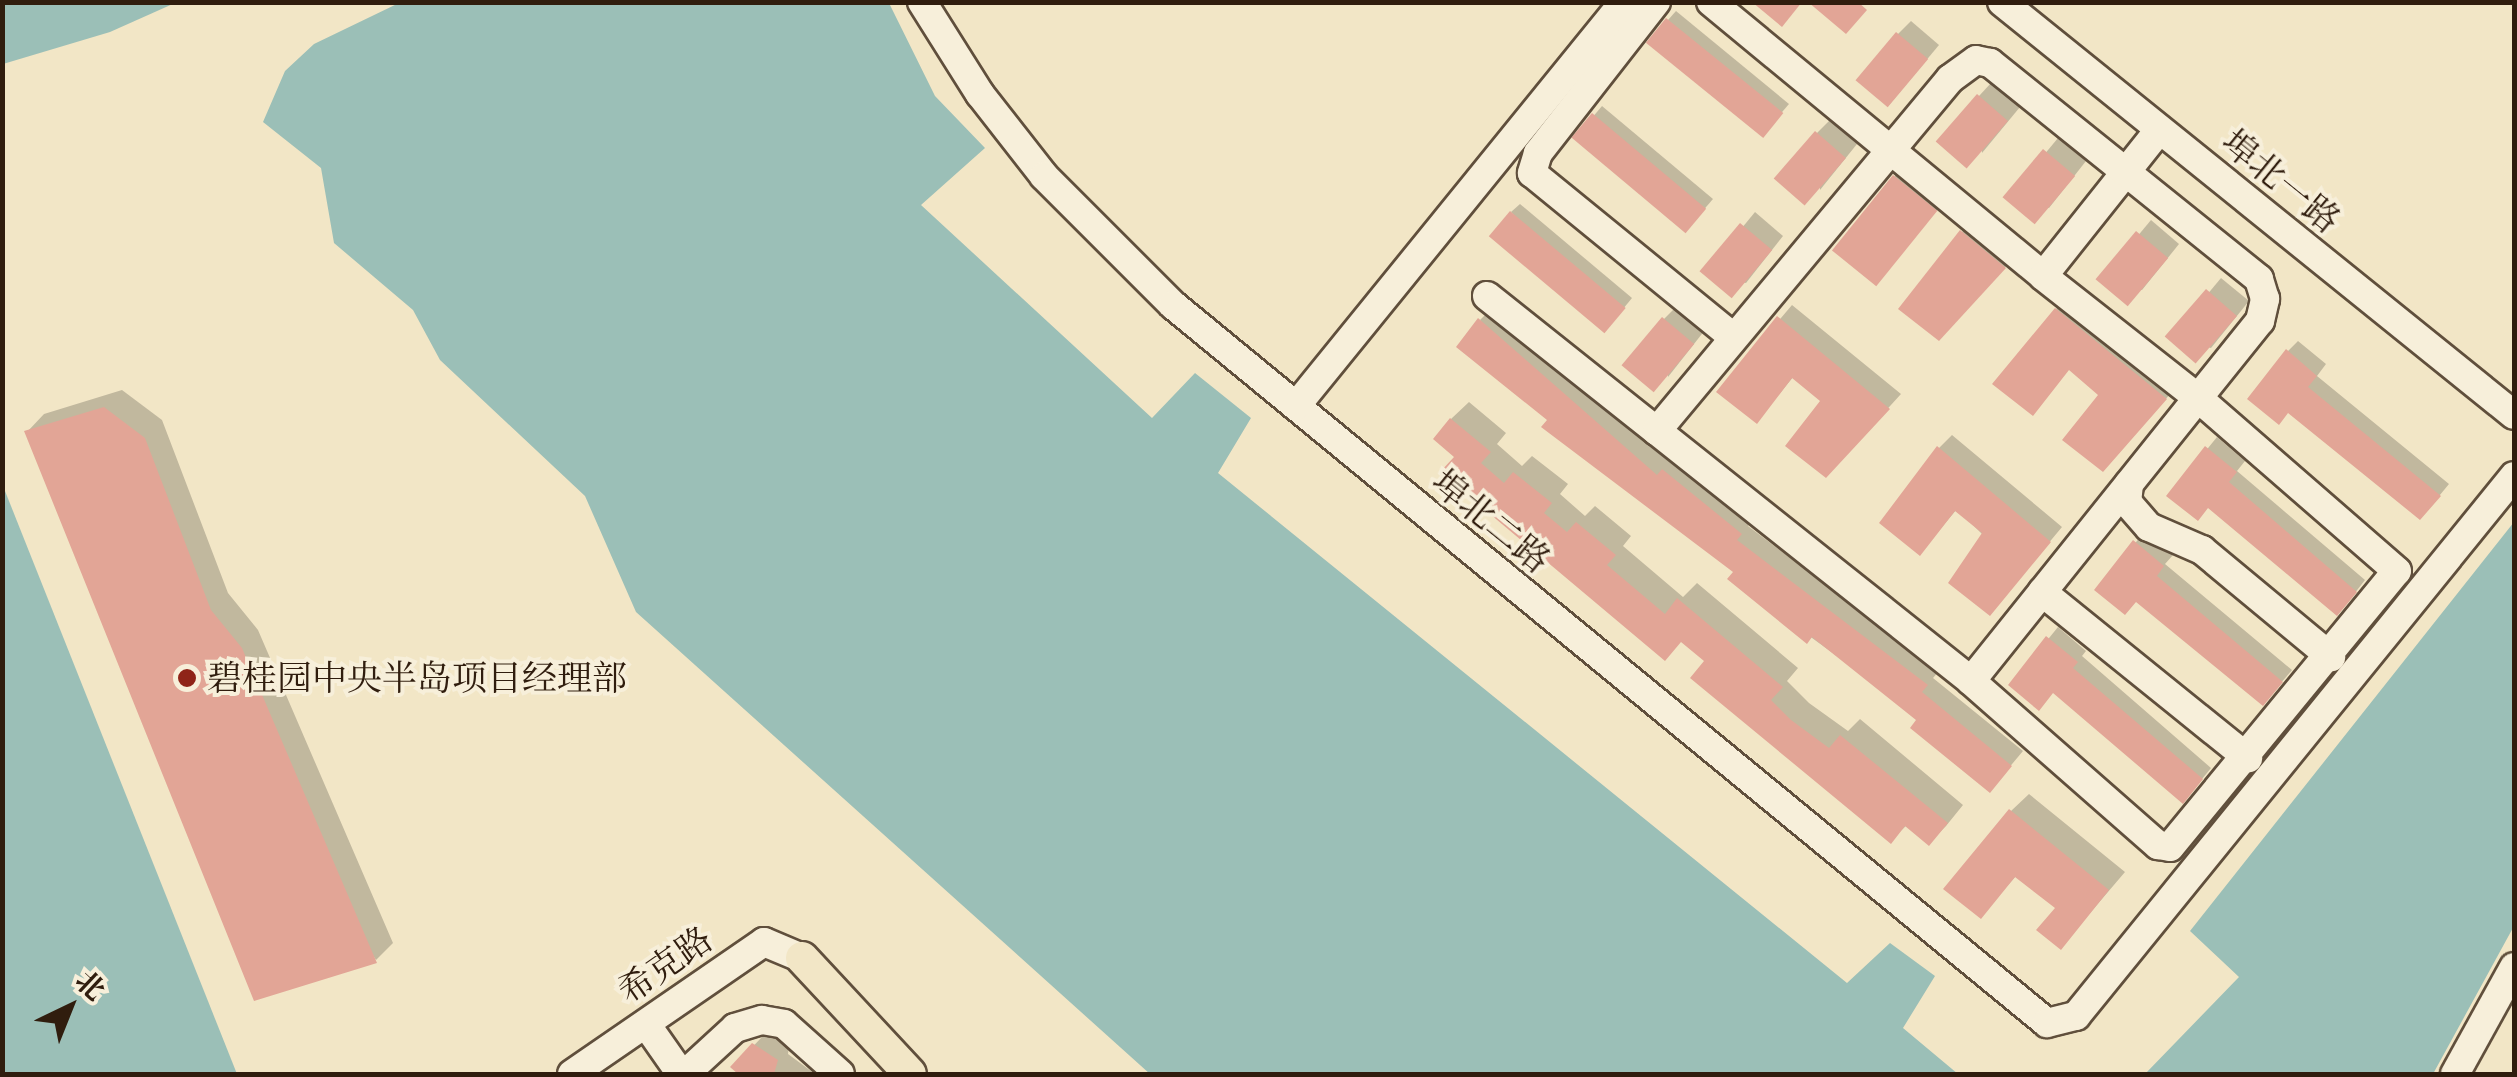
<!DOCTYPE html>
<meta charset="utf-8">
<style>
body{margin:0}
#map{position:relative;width:2517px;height:1077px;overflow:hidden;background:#f2e6c6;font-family:"Gentium Book Plus","Noto Serif SC",serif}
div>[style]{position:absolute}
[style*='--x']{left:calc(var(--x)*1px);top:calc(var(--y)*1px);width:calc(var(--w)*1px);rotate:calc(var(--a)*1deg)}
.water>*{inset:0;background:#9bbfb7}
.shadow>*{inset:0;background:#0003}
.building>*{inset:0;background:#e2a596;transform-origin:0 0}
.roads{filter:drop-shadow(2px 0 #604f3c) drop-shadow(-2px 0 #604f3c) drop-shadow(0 2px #604f3c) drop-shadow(0 -2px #604f3c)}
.minor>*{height:28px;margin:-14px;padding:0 14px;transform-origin:14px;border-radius:14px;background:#f7efda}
.major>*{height:32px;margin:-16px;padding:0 16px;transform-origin:16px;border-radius:16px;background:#f2e6c6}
.dots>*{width:28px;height:28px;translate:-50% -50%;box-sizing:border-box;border:5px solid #f7efda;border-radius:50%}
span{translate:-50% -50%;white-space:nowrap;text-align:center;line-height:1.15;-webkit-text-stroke:8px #f7efda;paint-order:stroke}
.street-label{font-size:35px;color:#301d0e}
.poi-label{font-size:35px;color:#301d0e}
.left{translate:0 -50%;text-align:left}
.frame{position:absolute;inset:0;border:5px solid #301d0e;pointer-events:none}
.north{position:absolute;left:20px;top:957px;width:100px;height:100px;-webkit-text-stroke:8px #f7efda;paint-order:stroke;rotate:43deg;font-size:28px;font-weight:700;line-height:40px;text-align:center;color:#301d0e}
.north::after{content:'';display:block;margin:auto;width:35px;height:45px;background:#301d0e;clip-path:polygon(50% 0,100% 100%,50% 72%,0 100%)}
</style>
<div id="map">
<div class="water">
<div style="clip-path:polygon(3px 2px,175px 2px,175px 3px,110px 32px,3px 64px)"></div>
<div style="clip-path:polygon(399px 3px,889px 3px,935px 96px,985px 148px,921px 205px,1152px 418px,1195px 373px,1251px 418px,1218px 473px,1847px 983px,1890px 943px,1935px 976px,1903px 1028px,1958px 1074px,1150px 1074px,636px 612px,585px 496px,440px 360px,413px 310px,334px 243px,321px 168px,263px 122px,285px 71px,314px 44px)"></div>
<div style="clip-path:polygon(3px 486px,237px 1074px,3px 1074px)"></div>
<div style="clip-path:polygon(2514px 522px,2514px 926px,2433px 1074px,2145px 1074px,2239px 977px,2190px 931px)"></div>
</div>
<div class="shadow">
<div style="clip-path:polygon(1676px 11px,1789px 104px,1770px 126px,1668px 20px)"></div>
<div style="clip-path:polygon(1911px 21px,1939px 45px,1889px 105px,1898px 34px)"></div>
<div style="clip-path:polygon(1991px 83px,2020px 107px,1982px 153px,1979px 96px)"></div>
<div style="clip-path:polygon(1602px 106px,1713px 199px,1694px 221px,1575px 138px)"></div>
<div style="clip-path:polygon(1830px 120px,1857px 144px,1820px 190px,1817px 133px)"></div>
<div style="clip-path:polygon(2058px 138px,2086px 161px,2049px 208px,2008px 198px)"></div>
<div style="clip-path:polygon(1907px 164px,1948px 197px,1886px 267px,1894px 177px)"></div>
<div style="clip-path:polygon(1520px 204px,1632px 298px,1614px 320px,1511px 212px)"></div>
<div style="clip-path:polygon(1755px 212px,1783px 236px,1746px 283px,1705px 273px)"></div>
<div style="clip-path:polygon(1975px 219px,2017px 254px,1952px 325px,1962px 232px)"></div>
<div style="clip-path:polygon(2151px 220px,2179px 244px,2142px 290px,2101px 280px)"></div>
<div style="clip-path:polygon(2221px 278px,2249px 301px,2211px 348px,2171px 338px)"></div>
<div style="clip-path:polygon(2069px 296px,2178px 385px,2116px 456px,2101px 394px,2056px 309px)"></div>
<div style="clip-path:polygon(1792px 305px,1901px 394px,1839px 462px,1823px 403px,1794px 376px,1757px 421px,1719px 391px)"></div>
<div style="clip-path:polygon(1677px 306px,1705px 330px,1668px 377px,1664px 319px)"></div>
<div style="clip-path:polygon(1493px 307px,1671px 463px,1677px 458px,1753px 520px,1748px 526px,1939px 671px,1933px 678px,2023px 751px,2002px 776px,1731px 579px,1737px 571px,1545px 426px,1550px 419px,1480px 320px)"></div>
<div style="clip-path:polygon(2298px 341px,2326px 364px,2317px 376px,2449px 484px,2430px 507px,2289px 411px,2288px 351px)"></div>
<div style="clip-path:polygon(122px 390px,162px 420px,228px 593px,258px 630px,393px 943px,376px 960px,27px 432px,44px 414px)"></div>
<div style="clip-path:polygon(1469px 402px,1506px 433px,1497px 444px,1522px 466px,1532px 456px,1568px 484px,1560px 494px,1585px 516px,1595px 506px,1631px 536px,1623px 546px,1683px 597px,1697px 583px,1798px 668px,1787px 681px,1809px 703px,1848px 731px,1860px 719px,1963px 805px,1946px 826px,1929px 843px,1907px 825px,1891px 840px,1708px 661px,1457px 457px,1451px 419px)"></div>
<div style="clip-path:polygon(1952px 435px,2062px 527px,2002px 599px,1983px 535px,1957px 509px,1920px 553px,1939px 448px)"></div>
<div style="clip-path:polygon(2217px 437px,2245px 461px,2237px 471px,2365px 580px,2347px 603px,2210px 506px,2170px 495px)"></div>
<div style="clip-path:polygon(2145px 531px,2173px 555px,2165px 564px,2292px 670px,2273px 692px,2137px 599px,2098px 589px)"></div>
<div style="clip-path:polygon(2058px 627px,2086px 651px,2082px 656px,2211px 768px,2193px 790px,2054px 691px,2011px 685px)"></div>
<div style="clip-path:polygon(2029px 794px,2125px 872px,2061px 947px,2058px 908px,2017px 875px,1981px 915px,2011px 811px)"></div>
<div style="clip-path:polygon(767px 1032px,789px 1046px,788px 1054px,815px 1074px,741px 1074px,733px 1067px)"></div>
</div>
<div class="building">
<div style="clip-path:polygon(1752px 2px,1802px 2px,1782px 27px)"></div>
<div style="clip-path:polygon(1808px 2px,1858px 2px,1867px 10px,1846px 34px)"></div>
<div style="left:1666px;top:18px;width:151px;height:32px;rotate:39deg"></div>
<div style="left:1896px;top:32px;width:42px;height:63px;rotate:40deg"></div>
<div style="left:1977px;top:94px;width:41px;height:63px;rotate:41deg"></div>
<div style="left:1592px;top:113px;width:149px;height:32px;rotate:40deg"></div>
<div style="left:1815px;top:131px;width:41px;height:63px;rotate:41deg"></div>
<div style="left:2043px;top:149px;width:42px;height:63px;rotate:40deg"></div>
<div style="left:1893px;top:175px;width:57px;height:97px;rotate:39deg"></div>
<div style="left:1510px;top:211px;width:151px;height:33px;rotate:40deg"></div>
<div style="left:1740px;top:223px;width:42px;height:63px;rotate:40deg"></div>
<div style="clip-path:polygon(1960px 230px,2006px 268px,1939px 341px,1898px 309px)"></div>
<div style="left:2136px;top:231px;width:42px;height:63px;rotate:40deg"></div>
<div style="left:2206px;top:289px;width:41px;height:63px;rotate:41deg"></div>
<div style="clip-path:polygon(2055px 308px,2167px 399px,2103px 472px,2062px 440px,2098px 395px,2069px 370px,2033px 416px,1992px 384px)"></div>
<div style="clip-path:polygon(1777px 316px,1890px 409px,1826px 478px,1785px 446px,1820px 401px,1792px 378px,1757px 424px,1716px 392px)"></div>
<div style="left:1662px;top:317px;width:42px;height:63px;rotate:40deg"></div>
<div style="clip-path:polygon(1478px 318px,1657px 475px,1662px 469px,1742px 534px,1737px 540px,1928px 685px,1922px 692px,2012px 766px,1990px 793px,1910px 728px,1916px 720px,1812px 637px,1807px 644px,1727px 579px,1733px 572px,1541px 427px,1547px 420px,1456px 347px)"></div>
<div style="clip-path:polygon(2286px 349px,2317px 376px,2308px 387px,2441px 496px,2420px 520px,2288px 413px,2279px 425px,2247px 399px)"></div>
<div style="clip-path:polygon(104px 407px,145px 438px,211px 610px,242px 648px,377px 963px,254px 1001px,24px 431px)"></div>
<div style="clip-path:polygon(1450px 418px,1491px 452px,1481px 463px,1504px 483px,1513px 472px,1552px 503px,1544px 513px,1567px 532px,1576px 522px,1616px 555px,1607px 565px,1665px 614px,1677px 598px,1783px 687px,1771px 700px,1791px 720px,1829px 748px,1840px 735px,1948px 823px,1929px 846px,1905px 826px,1891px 844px,1690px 678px,1704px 661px,1681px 642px,1665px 661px,1440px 472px,1454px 457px,1433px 439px)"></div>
<div style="clip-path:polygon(1937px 446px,2051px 542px,1990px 616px,1948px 583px,1982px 533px,1955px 511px,1920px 556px,1879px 523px)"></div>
<div style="clip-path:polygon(2205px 446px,2237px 472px,2229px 482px,2357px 592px,2337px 616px,2208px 508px,2198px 521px,2166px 496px)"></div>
<div style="clip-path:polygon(2133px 540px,2164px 566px,2157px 576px,2283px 682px,2263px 706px,2136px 602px,2125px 615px,2094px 590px)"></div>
<div style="clip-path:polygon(2046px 636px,2078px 662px,2073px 668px,2203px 779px,2183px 804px,2053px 693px,2039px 711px,2008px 685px)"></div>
<div style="clip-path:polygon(2009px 809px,2109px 890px,2061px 950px,2036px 930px,2055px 908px,2015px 877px,1981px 919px,1943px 889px)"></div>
<div style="clip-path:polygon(752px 1043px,778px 1060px,774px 1074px,738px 1074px,730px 1067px)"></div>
</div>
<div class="roads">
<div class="minor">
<div style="--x:922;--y:2;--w:109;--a:57.8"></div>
<div style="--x:980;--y:94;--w:104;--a:52"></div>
<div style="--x:1044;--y:176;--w:182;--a:45"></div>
<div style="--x:1173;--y:305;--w:1131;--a:39.4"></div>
<div style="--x:2047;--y:1023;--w:30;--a:-14"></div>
<div style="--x:2076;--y:1016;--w:695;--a:-50.95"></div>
<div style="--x:1656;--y:2;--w:192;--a:128"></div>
<div style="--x:1538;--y:153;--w:21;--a:107"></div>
<div style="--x:1532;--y:173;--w:258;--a:39.2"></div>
<div style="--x:1711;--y:2;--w:430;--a:39.5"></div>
<div style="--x:2043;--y:276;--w:186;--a:-51.5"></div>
<div style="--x:2002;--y:2;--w:658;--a:38.89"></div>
<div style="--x:1487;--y:296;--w:217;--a:38.5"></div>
<div style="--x:1296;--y:406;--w:520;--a:-50.93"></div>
<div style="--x:2129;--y:484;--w:18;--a:96"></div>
<div style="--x:2127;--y:502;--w:33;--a:49"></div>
<div style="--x:2149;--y:527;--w:58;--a:23.5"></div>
<div style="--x:2202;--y:550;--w:168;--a:39.7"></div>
<div style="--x:2042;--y:592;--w:265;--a:38.9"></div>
<div style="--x:1971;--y:681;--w:249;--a:41.3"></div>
<div style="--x:2158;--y:845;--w:12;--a:9"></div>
<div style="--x:2170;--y:847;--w:357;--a:-50.6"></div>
<div style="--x:2397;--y:571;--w:264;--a:-139"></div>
<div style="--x:2198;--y:398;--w:99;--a:-51.2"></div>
<div style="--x:2260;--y:321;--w:23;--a:-77"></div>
<div style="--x:2265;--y:299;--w:21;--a:-107"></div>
<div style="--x:2259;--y:279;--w:345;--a:-141.2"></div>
<div style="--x:1990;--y:63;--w:14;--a:-168"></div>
<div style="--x:1976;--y:60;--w:32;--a:144"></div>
<div style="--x:1950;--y:79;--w:458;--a:129.8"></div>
<div style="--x:1657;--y:431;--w:401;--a:38.5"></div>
<div style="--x:1971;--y:681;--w:363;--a:-51.3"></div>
<div style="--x:2198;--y:398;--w:197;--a:-141.8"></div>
<div style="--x:646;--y:1024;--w:61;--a:55"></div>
<div style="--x:572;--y:1074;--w:233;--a:-34.5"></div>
<div style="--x:764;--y:942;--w:41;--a:22.8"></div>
<div style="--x:685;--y:1074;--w:68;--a:-42.6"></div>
<div style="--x:735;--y:1028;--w:28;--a:-17"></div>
<div style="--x:762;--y:1020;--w:22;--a:10"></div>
<div style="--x:784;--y:1024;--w:75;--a:41.8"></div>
<div style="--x:2455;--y:1074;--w:122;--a:-61.1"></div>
</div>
<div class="major">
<div style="--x:802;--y:958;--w:158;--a:47"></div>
</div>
</div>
<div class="dots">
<div style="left:187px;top:678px;background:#8f2418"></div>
</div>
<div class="street-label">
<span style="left:2281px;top:181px;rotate:39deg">埠北一路</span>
<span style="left:1491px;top:521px;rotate:39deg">埠北二路</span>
<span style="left:665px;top:965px;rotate:-35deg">希克路</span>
</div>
<div class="poi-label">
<span class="left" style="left:207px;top:678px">碧桂园中央半岛项目经理部</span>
</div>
<div class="frame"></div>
<div class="north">北</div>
</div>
